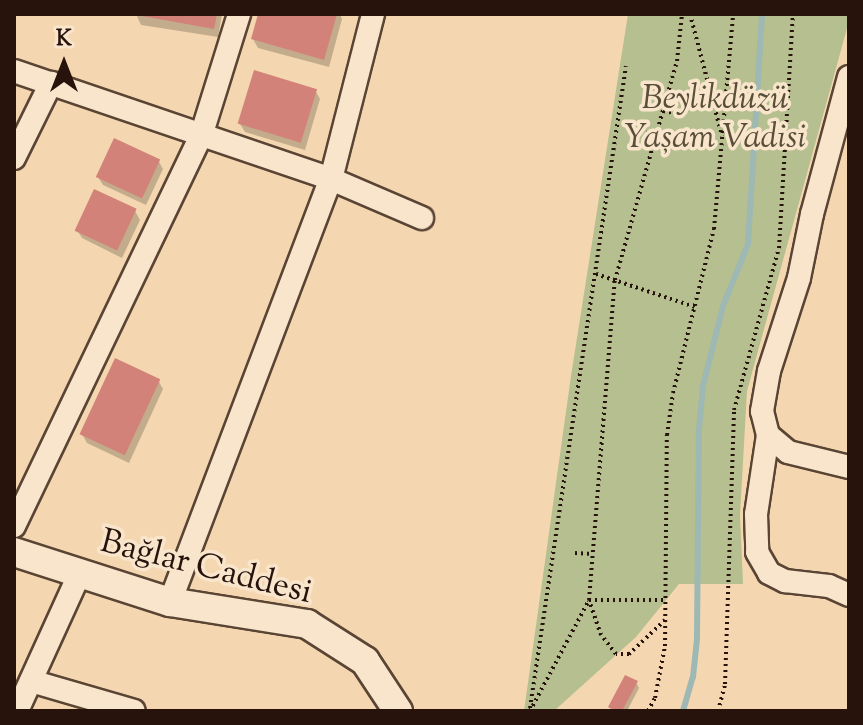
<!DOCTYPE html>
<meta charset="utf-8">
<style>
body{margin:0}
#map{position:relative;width:863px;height:725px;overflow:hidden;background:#f4d7b0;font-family:"Sorts Mill Goudy",serif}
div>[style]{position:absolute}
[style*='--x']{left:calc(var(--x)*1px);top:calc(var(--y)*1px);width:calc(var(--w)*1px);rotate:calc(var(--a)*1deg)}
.green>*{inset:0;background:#b6bf8f}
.shadow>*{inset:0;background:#0003}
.stream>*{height:6px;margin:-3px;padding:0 3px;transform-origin:3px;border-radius:3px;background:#9eb8b3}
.building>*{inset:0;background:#d28278;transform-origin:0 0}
.path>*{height:4px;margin-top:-2px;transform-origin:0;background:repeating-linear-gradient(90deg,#27130b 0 2px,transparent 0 6px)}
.roads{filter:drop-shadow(2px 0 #5a4434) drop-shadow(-2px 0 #5a4434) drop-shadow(0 2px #5a4434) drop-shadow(0 -2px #5a4434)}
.minor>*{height:22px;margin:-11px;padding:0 11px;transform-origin:11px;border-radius:11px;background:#f8e5cc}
.tertiary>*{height:28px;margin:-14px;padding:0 14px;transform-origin:14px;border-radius:14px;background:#f8e5cc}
span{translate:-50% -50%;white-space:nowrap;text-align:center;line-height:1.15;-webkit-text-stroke:7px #f8e5cc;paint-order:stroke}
.park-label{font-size:34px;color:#594f39;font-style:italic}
.street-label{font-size:34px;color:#27130b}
.frame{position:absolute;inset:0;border:16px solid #27130b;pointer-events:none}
.north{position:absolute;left:24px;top:24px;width:80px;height:80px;-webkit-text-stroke:6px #f8e5cc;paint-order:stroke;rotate:0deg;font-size:22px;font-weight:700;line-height:32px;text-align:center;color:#27130b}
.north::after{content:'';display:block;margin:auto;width:28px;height:36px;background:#27130b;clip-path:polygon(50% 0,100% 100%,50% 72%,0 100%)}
</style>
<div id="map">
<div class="green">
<div style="clip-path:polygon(628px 14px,849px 14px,849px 21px,747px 391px,740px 515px,743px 584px,679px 584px,636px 637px,554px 711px,524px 711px,571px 376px)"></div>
</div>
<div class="shadow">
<div style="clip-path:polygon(136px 14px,222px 14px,218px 37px,141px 25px)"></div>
<div style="clip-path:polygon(260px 14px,340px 14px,342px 19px,329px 67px,258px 48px,253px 39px)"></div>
<div style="clip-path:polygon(315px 90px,320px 99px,305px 150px,245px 132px,240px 124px)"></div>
<div style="clip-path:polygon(158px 160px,163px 169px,146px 205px,103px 185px,98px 177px)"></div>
<div style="clip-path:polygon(135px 211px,140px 220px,122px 258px,82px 238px,77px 230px)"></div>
<div style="clip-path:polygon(158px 380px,163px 389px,129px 463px,87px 443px,82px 434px)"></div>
<div style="clip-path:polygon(636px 682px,639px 688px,627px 711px,612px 711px,610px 707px)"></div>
</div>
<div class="stream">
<div style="--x:683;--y:711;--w:35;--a:-74"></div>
<div style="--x:693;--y:677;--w:39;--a:-84"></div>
<div style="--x:697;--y:638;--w:209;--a:-89.5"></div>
<div style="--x:699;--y:429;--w:43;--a:-84.7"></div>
<div style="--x:703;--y:386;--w:82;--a:-76"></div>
<div style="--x:723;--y:306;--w:67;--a:-68"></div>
<div style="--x:748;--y:244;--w:230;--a:-86.5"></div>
</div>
<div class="building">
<div style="clip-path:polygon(131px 14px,217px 14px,214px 29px)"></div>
<div style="clip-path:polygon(258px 14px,337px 14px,324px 60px,251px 39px)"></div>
<div style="left:254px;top:70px;width:66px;height:56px;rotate:17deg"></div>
<div style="left:114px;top:138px;width:51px;height:43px;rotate:25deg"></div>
<div style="left:94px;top:189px;width:47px;height:46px;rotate:25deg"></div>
<div style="left:115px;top:358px;width:50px;height:84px;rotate:25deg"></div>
<div style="clip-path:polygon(625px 675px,638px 681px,622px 711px,615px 711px,608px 707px)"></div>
</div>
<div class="path">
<div style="--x:690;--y:14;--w:126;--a:75.3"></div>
<div style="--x:663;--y:111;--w:10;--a:11"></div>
<div style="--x:640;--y:131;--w:17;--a:17"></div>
<div style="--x:596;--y:274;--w:104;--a:18.4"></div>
<div style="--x:575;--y:553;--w:18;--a:3"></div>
<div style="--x:665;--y:620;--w:50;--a:136.6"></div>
<div style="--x:629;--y:654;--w:13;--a:180"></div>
<div style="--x:616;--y:654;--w:24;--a:-128"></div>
<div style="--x:601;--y:635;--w:37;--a:-109"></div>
<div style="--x:589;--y:600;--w:76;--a:0"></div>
<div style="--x:530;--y:708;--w:649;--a:-81.5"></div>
<div style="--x:530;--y:711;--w:126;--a:-62"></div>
<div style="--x:589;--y:600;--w:321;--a:-85.4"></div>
<div style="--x:615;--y:280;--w:228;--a:-74.2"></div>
<div style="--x:677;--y:61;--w:47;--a:-83.9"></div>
<div style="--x:648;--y:711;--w:15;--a:-62"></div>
<div style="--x:655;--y:698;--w:53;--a:-79.1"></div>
<div style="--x:665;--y:646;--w:211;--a:-89.5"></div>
<div style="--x:667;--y:435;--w:42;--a:-81.9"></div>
<div style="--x:673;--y:393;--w:169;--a:-76"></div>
<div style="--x:714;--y:229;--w:216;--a:-84.9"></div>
<div style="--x:718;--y:711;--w:28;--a:-75"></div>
<div style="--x:725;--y:684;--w:274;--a:-88.1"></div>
<div style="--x:734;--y:410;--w:168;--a:-74.5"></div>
<div style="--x:779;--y:248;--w:234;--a:-86.6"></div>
</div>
<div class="roads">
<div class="minor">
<div style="--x:14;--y:71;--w:335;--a:18.8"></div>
<div style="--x:331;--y:179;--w:99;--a:23.2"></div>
<div style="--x:849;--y:77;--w:142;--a:105.1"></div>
<div style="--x:812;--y:214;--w:65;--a:101.5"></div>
<div style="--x:799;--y:278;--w:98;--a:107.9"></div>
<div style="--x:769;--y:371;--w:41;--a:99.9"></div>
<div style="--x:762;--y:411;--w:25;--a:76"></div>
<div style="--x:768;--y:435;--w:26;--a:40"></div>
<div style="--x:788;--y:452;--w:63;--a:13.8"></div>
<div style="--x:14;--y:158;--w:84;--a:-63.7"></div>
<div style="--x:768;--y:435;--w:80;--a:98.6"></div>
<div style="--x:756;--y:514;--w:38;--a:88"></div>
<div style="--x:757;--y:552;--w:24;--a:60"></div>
<div style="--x:769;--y:573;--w:18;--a:27"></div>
<div style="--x:785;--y:581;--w:44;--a:6.5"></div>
<div style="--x:829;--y:586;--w:22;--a:24"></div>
<div style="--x:14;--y:526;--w:436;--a:-64.4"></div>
<div style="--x:202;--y:133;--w:125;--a:-72.7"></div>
<div style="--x:170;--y:602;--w:453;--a:-69.2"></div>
<div style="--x:331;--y:179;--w:170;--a:-75.7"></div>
<div style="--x:31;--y:681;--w:107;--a:16.2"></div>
<div style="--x:17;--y:711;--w:149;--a:-65.5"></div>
</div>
<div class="tertiary">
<div style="--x:14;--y:552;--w:164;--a:17.8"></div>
<div style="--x:170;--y:602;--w:139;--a:9.1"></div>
<div style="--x:307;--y:624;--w:69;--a:32.5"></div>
<div style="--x:365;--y:661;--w:60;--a:56.6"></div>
</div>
</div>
<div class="park-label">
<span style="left:715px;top:119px">Beylikdüzü<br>Yaşam Vadisi</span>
</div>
<div class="street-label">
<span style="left:206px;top:568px;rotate:14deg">Bağlar Caddesi</span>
</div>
<div class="frame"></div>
<div class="north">K</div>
</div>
